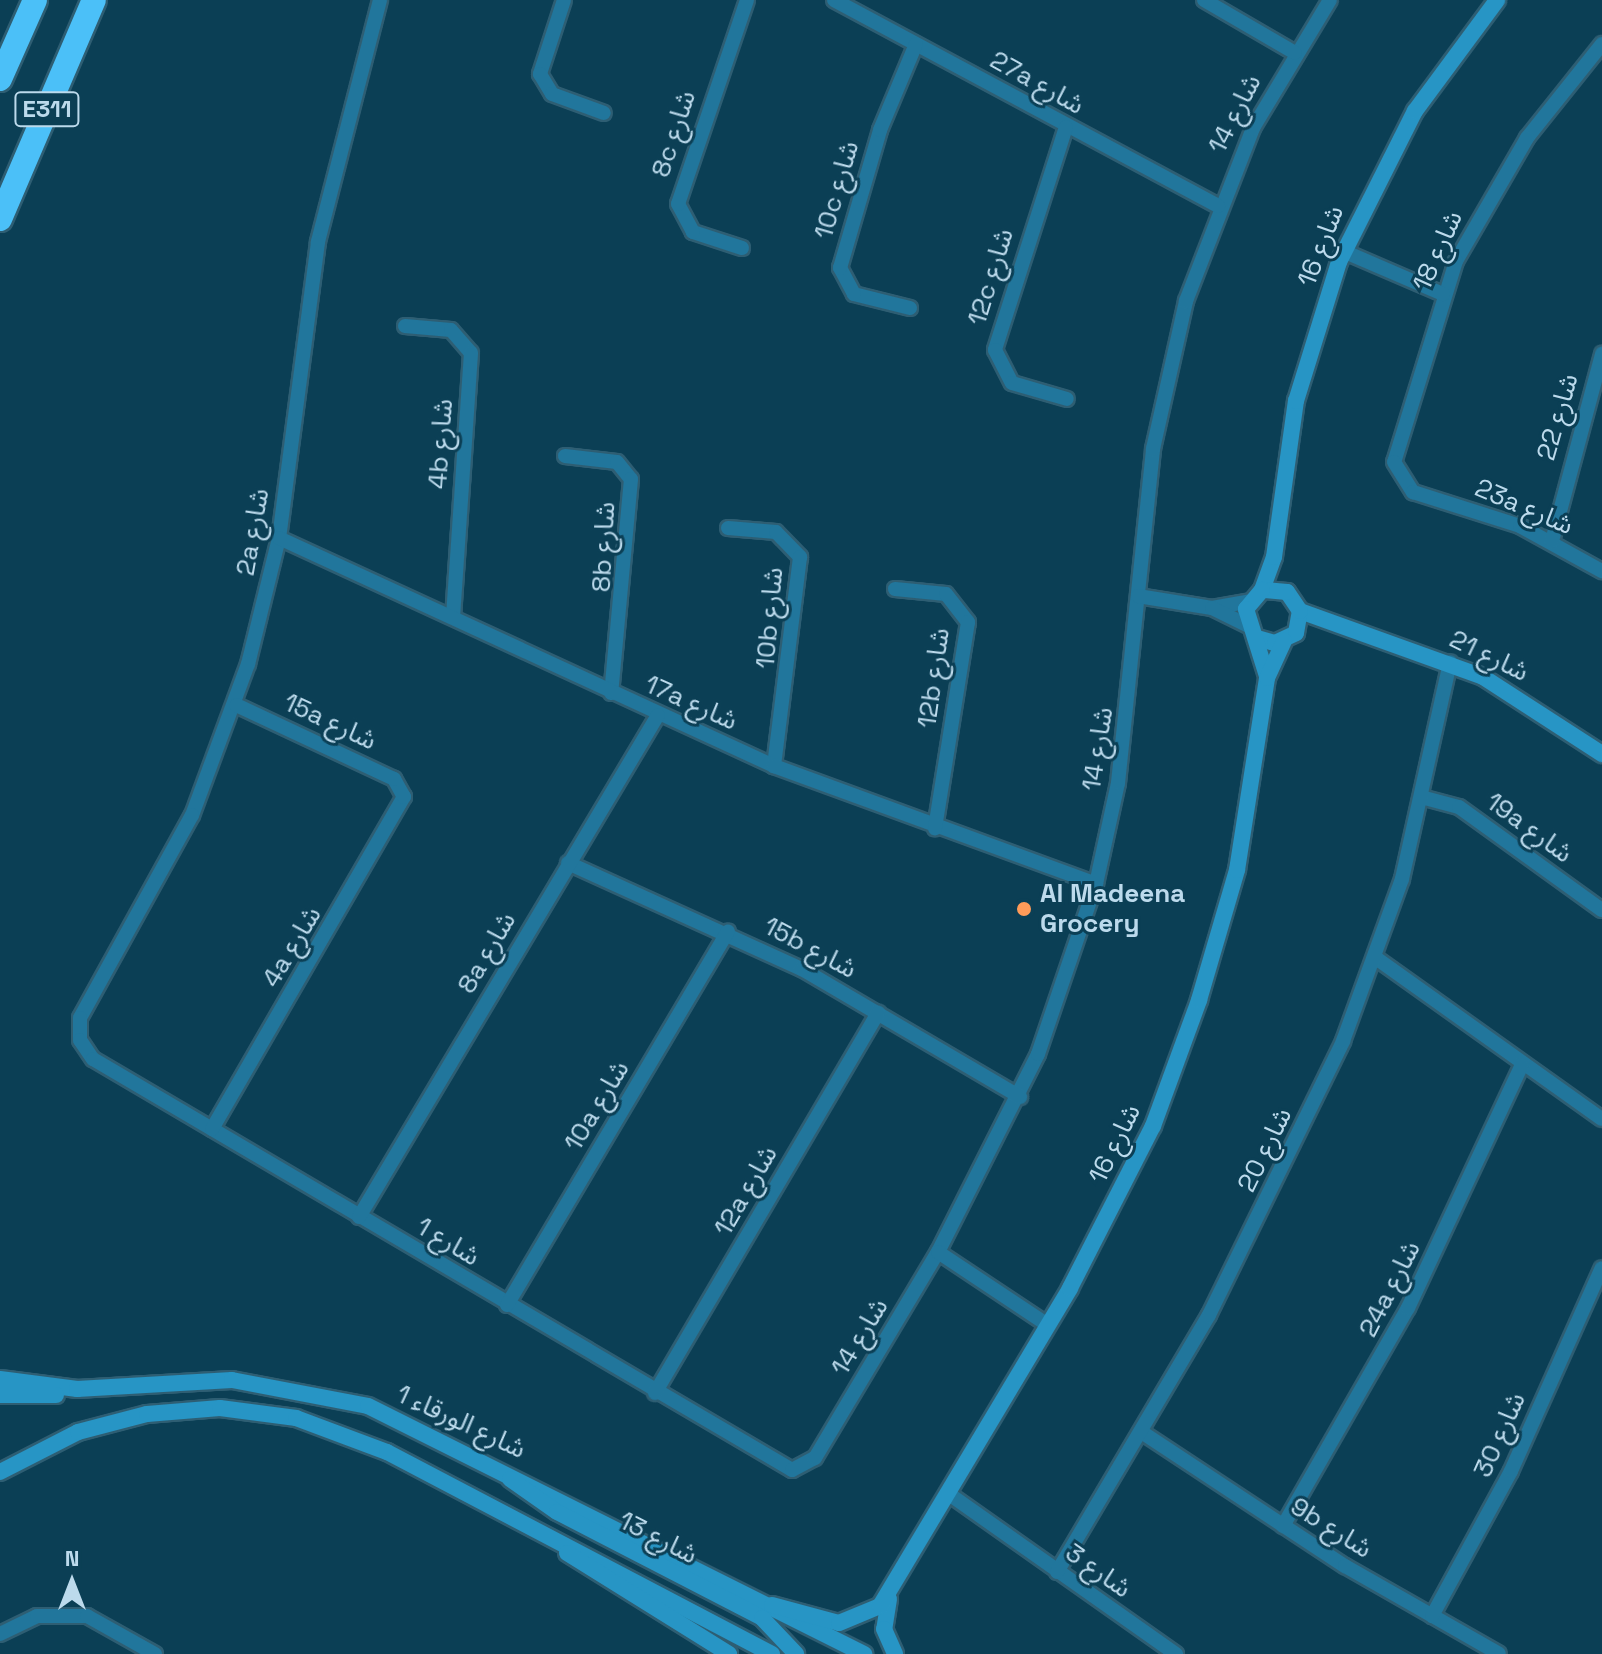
<!DOCTYPE html>
<meta charset="utf-8">
<style>
body{margin:0}
#map{position:relative;width:1602px;height:1654px;overflow:hidden;background:#0b3f55;font-family:"Space Grotesk","Noto Sans Arabic",sans-serif}
div>[style]{position:absolute}
[style*='--x']{left:calc(var(--x)*1px);top:calc(var(--y)*1px);width:calc(var(--w)*1px);rotate:calc(var(--a)*1deg)}
.roads{filter:drop-shadow(2px 0 #2e5e73) drop-shadow(-2px 0 #2e5e73) drop-shadow(0 2px #2e5e73) drop-shadow(0 -2px #2e5e73)}
.street>*{height:14px;margin:-7px;padding:0 7px;transform-origin:7px;border-radius:7px;background:#21769c}
.secondary>*{height:16px;margin:-8px;padding:0 8px;transform-origin:8px;border-radius:8px;background:#2795c5}
.highway>*{height:24px;margin:-12px;padding:0 12px;transform-origin:12px;border-radius:12px;background:#4bc0f8}
.dots>*{width:22px;height:22px;translate:-50% -50%;box-sizing:border-box;border:4px solid #0b3f55;border-radius:50%}
span{translate:-50% -50%;white-space:nowrap;text-align:center;line-height:1.15;-webkit-text-stroke:6px #0b3f55;paint-order:stroke}
.shield-label span{padding:2px 6px;background:#0b3f55;border:2px solid;border-radius:6px;-webkit-text-stroke-width:0}
.shield-label{font-size:24px;color:#bcdaec;font-weight:700}
.street-label{font-size:26px;color:#bcdaec}
.poi-label{font-size:26px;color:#bcdaec;font-weight:700}
.left{translate:0 -50%;text-align:left}
.north{position:absolute;left:32px;top:1542px;width:80px;height:80px;-webkit-text-stroke:6px #0b3f55;paint-order:stroke;rotate:0deg;font-size:22px;font-weight:700;line-height:32px;text-align:center;color:#bcdaec}
.north::after{content:'';display:block;margin:auto;width:28px;height:36px;background:#bcdaec;clip-path:polygon(50% 0,100% 100%,50% 72%,0 100%)}
</style>
<div id="map">
<div class="roads">
<div class="street">
<div style="--x:380;--y:0;--w:250;--a:104.4"></div>
<div style="--x:318;--y:242;--w:299;--a:97.5"></div>
<div style="--x:279;--y:538;--w:130;--a:103.8"></div>
<div style="--x:248;--y:664;--w:161;--a:110.3"></div>
<div style="--x:192;--y:815;--w:232;--a:118.9"></div>
<div style="--x:80;--y:1018;--w:22;--a:90"></div>
<div style="--x:80;--y:1040;--w:23;--a:56"></div>
<div style="--x:93;--y:1059;--w:811;--a:30.45"></div>
<div style="--x:792;--y:1470;--w:26;--a:-28"></div>
<div style="--x:815;--y:1458;--w:240;--a:-59.2"></div>
<div style="--x:938;--y:1252;--w:222;--a:-63.2"></div>
<div style="--x:1038;--y:1054;--w:180;--a:-71.2"></div>
<div style="--x:1096;--y:884;--w:103;--a:-77.7"></div>
<div style="--x:1118;--y:783;--w:336;--a:-84"></div>
<div style="--x:1153;--y:449;--w:152;--a:-77.4"></div>
<div style="--x:1186;--y:301;--w:186;--a:-68.8"></div>
<div style="--x:1253;--y:128;--w:149;--a:-59"></div>
<div style="--x:564;--y:0;--w:78;--a:108"></div>
<div style="--x:540;--y:74;--w:23;--a:59"></div>
<div style="--x:552;--y:94;--w:55;--a:20.1"></div>
<div style="--x:834;--y:0;--w:436;--a:28.2"></div>
<div style="--x:1204;--y:0;--w:105;--a:30.2"></div>
<div style="--x:1602;--y:44;--w:120;--a:128.6"></div>
<div style="--x:1527;--y:138;--w:142;--a:120"></div>
<div style="--x:1456;--y:261;--w:210;--a:107.1"></div>
<div style="--x:1394;--y:462;--w:36;--a:58"></div>
<div style="--x:1413;--y:492;--w:112;--a:17.6"></div>
<div style="--x:1520;--y:526;--w:94;--a:28.8"></div>
<div style="--x:1066;--y:127;--w:234;--a:107.7"></div>
<div style="--x:995;--y:350;--w:37;--a:63"></div>
<div style="--x:1012;--y:383;--w:57;--a:16.2"></div>
<div style="--x:742;--y:248;--w:52;--a:-161.9"></div>
<div style="--x:693;--y:232;--w:32;--a:-118"></div>
<div style="--x:678;--y:204;--w:215;--a:-71.3"></div>
<div style="--x:1343;--y:251;--w:109;--a:23.3"></div>
<div style="--x:910;--y:308;--w:58;--a:-166"></div>
<div style="--x:854;--y:294;--w:30;--a:-118"></div>
<div style="--x:840;--y:268;--w:144;--a:-73.8"></div>
<div style="--x:880;--y:130;--w:93;--a:-67.3"></div>
<div style="--x:405;--y:326;--w:46;--a:5"></div>
<div style="--x:451;--y:330;--w:30;--a:49"></div>
<div style="--x:471;--y:353;--w:264;--a:93.9"></div>
<div style="--x:565;--y:456;--w:52;--a:6.6"></div>
<div style="--x:617;--y:462;--w:22;--a:51"></div>
<div style="--x:631;--y:479;--w:215;--a:95.3"></div>
<div style="--x:728;--y:528;--w:48;--a:4.8"></div>
<div style="--x:776;--y:532;--w:35;--a:46"></div>
<div style="--x:800;--y:557;--w:211;--a:97.1"></div>
<div style="--x:279;--y:538;--w:545;--a:24.73"></div>
<div style="--x:774;--y:766;--w:343;--a:20.1"></div>
<div style="--x:1552;--y:541;--w:194;--a:-75"></div>
<div style="--x:895;--y:589;--w:51;--a:5.6"></div>
<div style="--x:946;--y:594;--w:36;--a:52"></div>
<div style="--x:968;--y:622;--w:209;--a:99.1"></div>
<div style="--x:1138;--y:596;--w:75;--a:9.2"></div>
<div style="--x:1212;--y:608;--w:39;--a:-10"></div>
<div style="--x:1212;--y:608;--w:39;--a:26"></div>
<div style="--x:1421;--y:797;--w:39;--a:15"></div>
<div style="--x:1459;--y:807;--w:176;--a:35.8"></div>
<div style="--x:568;--y:863;--w:257;--a:24.4"></div>
<div style="--x:802;--y:969;--w:253;--a:30.4"></div>
<div style="--x:1376;--y:958;--w:277;--a:35.5"></div>
<div style="--x:212;--y:1129;--w:384;--a:-60"></div>
<div style="--x:404;--y:797;--w:21;--a:-119"></div>
<div style="--x:394;--y:779;--w:174;--a:-154.9"></div>
<div style="--x:359;--y:1217;--w:584;--a:-59.22"></div>
<div style="--x:938;--y:1252;--w:132;--a:33.6"></div>
<div style="--x:507;--y:1305;--w:434;--a:-59.4"></div>
<div style="--x:655;--y:1393;--w:441;--a:-59.6"></div>
<div style="--x:1143;--y:1433;--w:242;--a:33.4"></div>
<div style="--x:1345;--y:1566;--w:177;--a:29.7"></div>
<div style="--x:949;--y:1494;--w:278;--a:35.2"></div>
<div style="--x:1283;--y:1526;--w:251;--a:-60.2"></div>
<div style="--x:1408;--y:1308;--w:268;--a:-64.9"></div>
<div style="--x:1057;--y:1572;--w:299;--a:-59.4"></div>
<div style="--x:1209;--y:1315;--w:305;--a:-63.9"></div>
<div style="--x:1343;--y:1041;--w:172;--a:-70"></div>
<div style="--x:1402;--y:879;--w:222;--a:-77.5"></div>
<div style="--x:1432;--y:1616;--w:165;--a:-61.4"></div>
<div style="--x:1511;--y:1471;--w:222;--a:-65.9"></div>
<div style="--x:0;--y:1634;--w:41;--a:-25.9"></div>
<div style="--x:37;--y:1616;--w:50;--a:0"></div>
<div style="--x:87;--y:1616;--w:78;--a:29.2"></div>
</div>
<div class="secondary">
<div style="--x:1262;--y:590;--w:35;--a:-70"></div>
<div style="--x:1274;--y:557;--w:158;--a:-82"></div>
<div style="--x:1296;--y:401;--w:145;--a:-72.8"></div>
<div style="--x:1339;--y:262;--w:169;--a:-63.3"></div>
<div style="--x:1415;--y:111;--w:138;--a:-53.5"></div>
<div style="--x:1300;--y:611;--w:195;--a:19.8"></div>
<div style="--x:1483;--y:677;--w:142;--a:32.9"></div>
<div style="--x:1257;--y:638;--w:19;--a:16"></div>
<div style="--x:1275;--y:643;--w:23;--a:-25"></div>
<div style="--x:1296;--y:633;--w:22;--a:-80"></div>
<div style="--x:1300;--y:611;--w:23;--a:-124"></div>
<div style="--x:1287;--y:592;--w:25;--a:-175"></div>
<div style="--x:1262;--y:590;--w:25;--a:130"></div>
<div style="--x:1246;--y:609;--w:70;--a:72.6"></div>
<div style="--x:0;--y:1379;--w:78;--a:7.4"></div>
<div style="--x:77;--y:1389;--w:155;--a:-3.3"></div>
<div style="--x:232;--y:1380;--w:138;--a:10.8"></div>
<div style="--x:368;--y:1406;--w:555;--a:26.57"></div>
<div style="--x:0;--y:1395;--w:56;--a:0"></div>
<div style="--x:0;--y:1472;--w:88;--a:-27.1"></div>
<div style="--x:78;--y:1432;--w:71;--a:-14.6"></div>
<div style="--x:147;--y:1414;--w:73;--a:-4.7"></div>
<div style="--x:220;--y:1408;--w:77;--a:7.5"></div>
<div style="--x:296;--y:1418;--w:97;--a:20.5"></div>
<div style="--x:387;--y:1452;--w:435;--a:27.7"></div>
<div style="--x:510;--y:1479;--w:57;--a:35.1"></div>
<div style="--x:557;--y:1512;--w:231;--a:27.3"></div>
<div style="--x:762;--y:1618;--w:50;--a:46.6"></div>
<div style="--x:567;--y:1553;--w:191;--a:31.9"></div>
<div style="--x:889;--y:1599;--w:30;--a:99"></div>
<div style="--x:884;--y:1629;--w:27;--a:66"></div>
<div style="--x:772;--y:1605;--w:69;--a:15"></div>
<div style="--x:839;--y:1623;--w:44;--a:-22.5"></div>
<div style="--x:880;--y:1606;--w:370;--a:-59.1"></div>
<div style="--x:1070;--y:1288;--w:182;--a:-62.9"></div>
<div style="--x:1153;--y:1126;--w:134;--a:-69.9"></div>
<div style="--x:1199;--y:1000;--w:135;--a:-73.7"></div>
<div style="--x:1237;--y:870;--w:194;--a:-81.1"></div>
<div style="--x:1267;--y:678;--w:41;--a:-65.3"></div>
</div>
<div class="highway">
<div style="--x:0;--y:79;--w:86;--a:-66.1"></div>
<div style="--x:0;--y:219;--w:238;--a:-66.8"></div>
</div>
</div>
<div class="dots">
<div style="left:1024px;top:909px;background:#fe9b59"></div>
</div>
<div class="shield-label">
<span style="left:47px;top:109px">E311</span>
</div>
<div class="street-label">
<span style="left:1037px;top:83px;rotate:29deg">27a شارع</span>
<span style="left:1235px;top:114px;rotate:-63deg">شارع 14</span>
<span style="left:674px;top:134px;rotate:-72deg">8c شارع</span>
<span style="left:837px;top:190px;rotate:-74deg">10c شارع</span>
<span style="left:1321px;top:246px;rotate:-69deg">شارع 16</span>
<span style="left:1438px;top:251px;rotate:-66deg">شارع 18</span>
<span style="left:991px;top:277px;rotate:-73deg">12c شارع</span>
<span style="left:1558px;top:417px;rotate:-74deg">شارع 22</span>
<span style="left:441px;top:444px;rotate:-86deg">4b شارع</span>
<span style="left:1524px;top:507px;rotate:23deg">23a شارع</span>
<span style="left:253px;top:532px;rotate:-80deg">2a شارع</span>
<span style="left:604px;top:547px;rotate:-87deg">8b شارع</span>
<span style="left:770px;top:618px;rotate:-85deg">10b شارع</span>
<span style="left:1489px;top:656px;rotate:26deg">شارع 21</span>
<span style="left:934px;top:678px;rotate:-82deg">12b شارع</span>
<span style="left:691px;top:703px;rotate:24deg">17a شارع</span>
<span style="left:330px;top:722px;rotate:25deg">15a شارع</span>
<span style="left:1098px;top:749px;rotate:-81deg">شارع 14</span>
<span style="left:1529px;top:828px;rotate:36deg">19a شارع</span>
<span style="left:292px;top:947px;rotate:-59deg">4a شارع</span>
<span style="left:810px;top:948px;rotate:28deg">15b شارع</span>
<span style="left:487px;top:953px;rotate:-60deg">8a شارع</span>
<span style="left:597px;top:1106px;rotate:-59deg">10a شارع</span>
<span style="left:1115px;top:1144px;rotate:-64deg">شارع 16</span>
<span style="left:1265px;top:1150px;rotate:-64deg">شارع 20</span>
<span style="left:746px;top:1191px;rotate:-60deg">12a شارع</span>
<span style="left:448px;top:1242px;rotate:31deg">شارع 1</span>
<span style="left:1390px;top:1289px;rotate:-63deg">24a شارع</span>
<span style="left:860px;top:1337px;rotate:-59deg">شارع 14</span>
<span style="left:461px;top:1422px;rotate:25deg">شارع الورقاء 1</span>
<span style="left:1500px;top:1435px;rotate:-66deg">شارع 30</span>
<span style="left:1331px;top:1528px;rotate:32deg">9b شارع</span>
<span style="left:658px;top:1538px;rotate:27deg">شارع 13</span>
<span style="left:1098px;top:1571px;rotate:35deg">شارع 3</span>
</div>
<div class="poi-label">
<span class="left" style="left:1040px;top:909px">Al Madeena<br>Grocery</span>
</div>
<div class="north">N</div>
</div>
